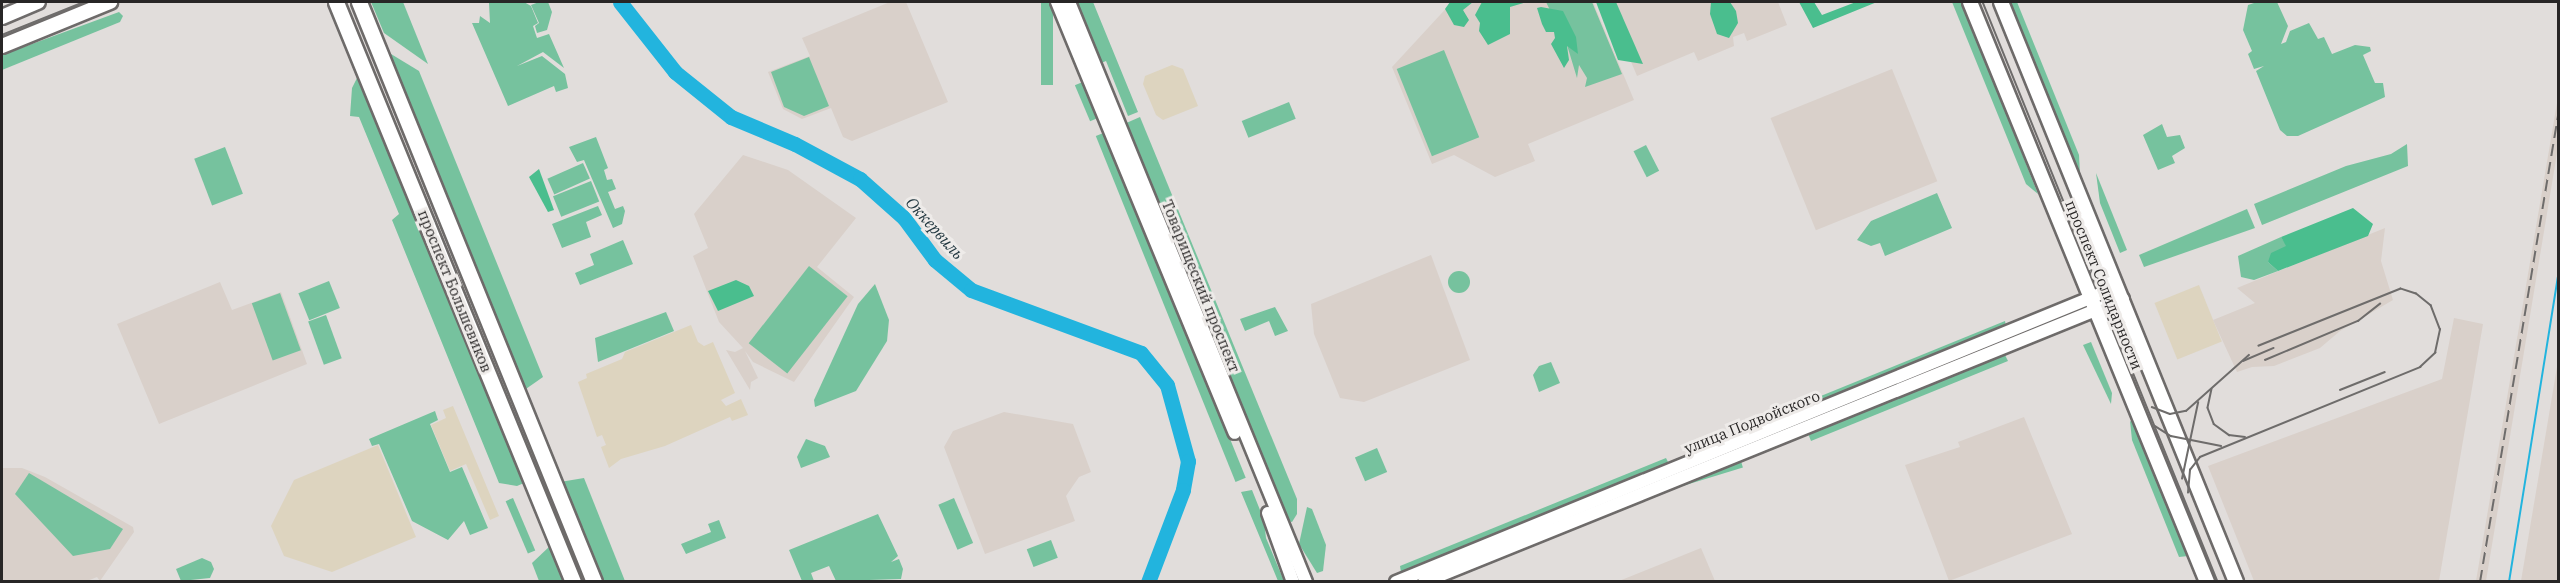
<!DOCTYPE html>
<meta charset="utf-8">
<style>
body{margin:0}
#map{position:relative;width:2560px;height:583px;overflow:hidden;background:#e1dddb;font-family:"IBM Plex Serif",serif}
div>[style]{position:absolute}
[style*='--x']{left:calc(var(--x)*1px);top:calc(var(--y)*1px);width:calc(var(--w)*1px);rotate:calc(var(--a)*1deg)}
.commercial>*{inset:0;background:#ddd4bf;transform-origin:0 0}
.built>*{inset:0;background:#d9d0ca;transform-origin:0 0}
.green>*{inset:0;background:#76c29e;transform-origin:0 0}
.round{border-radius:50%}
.forest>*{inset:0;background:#4abe8e}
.stream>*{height:2px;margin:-1px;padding:0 1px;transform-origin:1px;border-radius:1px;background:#22b4de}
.river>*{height:15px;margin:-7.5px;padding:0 7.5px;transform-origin:7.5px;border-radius:7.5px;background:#22b4de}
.roads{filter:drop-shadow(2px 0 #6e6b6a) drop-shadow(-2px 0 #6e6b6a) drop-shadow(0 2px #6e6b6a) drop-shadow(0 -2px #6e6b6a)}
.tertiary>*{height:12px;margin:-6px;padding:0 6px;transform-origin:6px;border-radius:6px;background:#fff}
.secondary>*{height:14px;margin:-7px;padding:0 7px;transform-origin:7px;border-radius:7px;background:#fff}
.primary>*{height:15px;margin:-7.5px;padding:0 7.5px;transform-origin:7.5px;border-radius:7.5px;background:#fff}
.tram>*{height:1.5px;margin:-0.75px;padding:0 0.75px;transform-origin:0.75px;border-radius:0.75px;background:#6e6c6b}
.rail>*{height:2px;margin-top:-1px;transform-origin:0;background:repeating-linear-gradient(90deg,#6e6c6b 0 12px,transparent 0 18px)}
span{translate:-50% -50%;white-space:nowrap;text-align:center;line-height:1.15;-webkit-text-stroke:6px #eeebe9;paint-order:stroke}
.street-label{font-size:15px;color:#282626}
.water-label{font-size:16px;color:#223840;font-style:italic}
.frame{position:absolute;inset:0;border:3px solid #282626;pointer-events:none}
</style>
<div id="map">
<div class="commercial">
<div style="clip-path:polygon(1172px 65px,1183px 69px,1198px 106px,1163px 120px,1156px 115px,1143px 84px,1145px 76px)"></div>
<div style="left:2199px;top:285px;width:61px;height:48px;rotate:68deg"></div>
<div style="clip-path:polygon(691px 325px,698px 342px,704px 346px,713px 342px,735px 393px,721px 400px,726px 406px,741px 399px,748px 415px,732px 421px,730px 417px,665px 446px,621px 459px,609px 468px,601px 447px,606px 445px,602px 435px,597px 437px,578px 382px,587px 378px,586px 374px,622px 359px,625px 352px)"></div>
<div style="clip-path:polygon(453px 406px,499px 516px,490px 520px,466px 464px,450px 471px,431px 425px,446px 418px,443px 410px)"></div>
<div style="clip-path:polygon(378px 445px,416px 537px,332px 572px,284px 556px,271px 526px,294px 480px)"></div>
</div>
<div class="built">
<div style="clip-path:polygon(890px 2px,906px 2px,948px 102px,852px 141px,843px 137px,831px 108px,802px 119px,783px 109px,768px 72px,810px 56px,802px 38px)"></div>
<div style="clip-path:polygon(1452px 2px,1593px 2px,1634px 100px,1528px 144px,1535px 161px,1495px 177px,1454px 155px,1432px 164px,1392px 67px)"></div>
<div style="clip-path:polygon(1606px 2px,1778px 2px,1787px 25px,1747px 41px,1744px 33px,1733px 37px,1734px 46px,1698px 61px,1694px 52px,1637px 76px)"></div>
<div style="left:1892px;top:69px;width:121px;height:131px;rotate:68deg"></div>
<div style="clip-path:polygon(2558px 97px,2558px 147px,2486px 581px,2476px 581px)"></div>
<div style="clip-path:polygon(743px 155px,788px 170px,856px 218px,817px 267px,854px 297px,794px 382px,753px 362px,745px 351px,758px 378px,751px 382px,750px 390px,726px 350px,735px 352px,743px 348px,719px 322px,693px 256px,708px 248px,694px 214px)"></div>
<div style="clip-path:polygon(2385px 228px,2381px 261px,2393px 300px,2340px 331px,2320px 348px,2274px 366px,2252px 367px,2237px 372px,2213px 320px,2255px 303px,2237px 288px)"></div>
<div style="clip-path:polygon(1431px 255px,1470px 360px,1364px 402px,1340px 398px,1314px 334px,1311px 304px)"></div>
<div style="clip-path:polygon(220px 282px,232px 310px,281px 292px,307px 364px,159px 424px,117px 324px)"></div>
<div style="clip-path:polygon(2454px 318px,2483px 324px,2439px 581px,2254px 581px,2208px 466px,2442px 379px)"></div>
<div style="clip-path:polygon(2558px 361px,2558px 581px,2521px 581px)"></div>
<div style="clip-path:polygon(1004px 412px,1073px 424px,1091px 472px,1079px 477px,1066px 496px,1075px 521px,985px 554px,944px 447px,953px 431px)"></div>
<div style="clip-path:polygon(2024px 417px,2072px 534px,1949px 581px,1905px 465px,1960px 447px,1958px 442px)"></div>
<div style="clip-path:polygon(2px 468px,22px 468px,45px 477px,133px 527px,134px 532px,100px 581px,97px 577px,87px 581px,2px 581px)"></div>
<div style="clip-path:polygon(1701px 548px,1715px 581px,1619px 581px)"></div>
</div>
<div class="green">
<div style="clip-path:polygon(371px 2px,403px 2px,428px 64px,384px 33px)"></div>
<div style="clip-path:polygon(494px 2px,524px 2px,531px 6px,538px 23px,533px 26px,537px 38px,549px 34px,564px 68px,543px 52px,517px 66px,542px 56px,565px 74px,568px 88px,556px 92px,554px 86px,508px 106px,472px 23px,479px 23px,480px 16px,490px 23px,510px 70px,490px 23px,489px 3px)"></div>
<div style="clip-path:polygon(539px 2px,548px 2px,552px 12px,547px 30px,537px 33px,535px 26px,539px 23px,531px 5px)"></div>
<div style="left:1041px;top:2px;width:12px;height:83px"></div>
<div style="clip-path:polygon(1073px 2px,1093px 2px,1138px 112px,1128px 116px,1106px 61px,1099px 64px)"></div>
<div style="clip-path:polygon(1546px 2px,1592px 2px,1622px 74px,1585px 87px,1587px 78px,1579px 65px,1577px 78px,1567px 45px)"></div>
<div style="clip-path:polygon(1952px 2px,1962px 2px,2038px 194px,2026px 184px)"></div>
<div style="clip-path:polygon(2007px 2px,2017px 2px,2079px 155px,2080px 174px)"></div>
<div style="clip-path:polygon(2257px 2px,2277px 2px,2288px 26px,2281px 44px,2286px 42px,2290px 31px,2309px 23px,2318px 39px,2324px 37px,2332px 54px,2355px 45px,2370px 47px,2371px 51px,2363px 55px,2375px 83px,2383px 83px,2385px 97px,2298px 136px,2287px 136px,2280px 130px,2256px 71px,2264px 66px,2254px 69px,2248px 54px,2252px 51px,2243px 30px,2248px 5px)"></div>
<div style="clip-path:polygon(119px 12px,123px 16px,120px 22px,2px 70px,2px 55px)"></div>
<div style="left:1444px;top:50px;width:94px;height:51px;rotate:68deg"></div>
<div style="clip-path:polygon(391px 54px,419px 71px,543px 377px,523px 391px,389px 60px)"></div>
<div style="clip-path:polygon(809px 57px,829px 106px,804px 116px,784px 107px,771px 72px)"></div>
<div style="clip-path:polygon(357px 78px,524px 483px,517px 486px,499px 483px,392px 220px,399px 214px,359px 117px,350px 116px,352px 88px)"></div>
<div style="left:1085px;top:81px;width:39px;height:11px;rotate:67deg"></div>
<div style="left:1289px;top:102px;width:18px;height:51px;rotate:68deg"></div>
<div style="clip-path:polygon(1140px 117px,1297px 499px,1297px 514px,1292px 522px,1285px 520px,1124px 124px)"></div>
<div style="clip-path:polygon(2162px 124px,2167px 137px,2180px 135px,2185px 148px,2172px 156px,2175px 163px,2158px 170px,2143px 135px)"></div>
<div style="left:1106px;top:132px;width:373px;height:11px;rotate:68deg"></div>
<div style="clip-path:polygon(596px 137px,608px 168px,604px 170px,607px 180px,612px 179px,616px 189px,608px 192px,615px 209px,623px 206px,625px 211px,622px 224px,613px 228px,584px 160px,577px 162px,569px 147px)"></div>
<div style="clip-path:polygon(2407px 144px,2408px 166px,2262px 225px,2254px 204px,2346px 166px,2391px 154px)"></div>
<div style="left:1646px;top:145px;width:29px;height:14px;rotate:63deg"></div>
<div style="left:225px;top:147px;width:50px;height:33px;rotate:69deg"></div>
<div style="left:583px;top:163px;width:17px;height:39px;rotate:66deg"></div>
<div style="clip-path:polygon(2096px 173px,2127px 250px,2120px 253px,2100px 203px)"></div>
<div style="left:591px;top:181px;width:22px;height:41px;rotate:68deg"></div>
<div style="clip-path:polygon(1937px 193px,1952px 228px,1885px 256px,1880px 243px,1871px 246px,1857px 240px,1871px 221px)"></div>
<div style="clip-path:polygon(598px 206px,602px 215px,586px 222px,591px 237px,562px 248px,552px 224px)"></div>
<div style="clip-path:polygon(2247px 209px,2255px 228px,2144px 267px,2139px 255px)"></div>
<div style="clip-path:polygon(2281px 237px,2287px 246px,2268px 262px,2278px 271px,2254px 280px,2241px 277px,2238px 256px)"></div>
<div style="clip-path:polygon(623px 240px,633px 264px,580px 285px,575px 273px,594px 265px,590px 254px)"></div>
<div style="left:809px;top:266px;width:49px;height:98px;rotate:38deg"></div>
<div class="round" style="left:1448px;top:271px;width:22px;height:22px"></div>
<div style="left:329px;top:281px;width:29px;height:33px;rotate:68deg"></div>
<div style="clip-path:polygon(875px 284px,889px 320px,887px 341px,856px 391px,815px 407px,814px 400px,858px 304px)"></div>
<div style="left:280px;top:293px;width:61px;height:30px;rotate:70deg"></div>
<div style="clip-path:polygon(1275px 307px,1288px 331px,1275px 336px,1269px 321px,1245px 331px,1240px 319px)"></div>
<div style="clip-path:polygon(666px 312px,674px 331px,598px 362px,595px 338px)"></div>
<div style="left:326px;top:315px;width:46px;height:19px;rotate:70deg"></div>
<div style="clip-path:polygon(2005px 321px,2006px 326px,1980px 341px,1814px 408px,1811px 400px)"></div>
<div style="clip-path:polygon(2091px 342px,2112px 393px,2111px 404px,2083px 345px)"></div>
<div style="clip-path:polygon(2005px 355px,2008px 361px,1811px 441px,1807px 431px,1988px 358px)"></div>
<div style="clip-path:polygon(1551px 362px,1560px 383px,1539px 392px,1533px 375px,1539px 366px)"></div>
<div style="clip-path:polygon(435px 411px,438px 420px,430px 424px,450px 472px,462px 467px,488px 528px,470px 535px,464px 521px,448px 540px,412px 521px,379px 444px,372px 446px,369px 439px)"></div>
<div style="clip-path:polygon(2130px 421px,2134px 423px,2188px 556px,2179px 557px,2132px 440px)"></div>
<div style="clip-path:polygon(806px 439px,825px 446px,830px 457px,801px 468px,797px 457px)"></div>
<div style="left:1377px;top:448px;width:26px;height:24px;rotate:67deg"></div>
<div style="clip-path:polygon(1666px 458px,1670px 466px,1415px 571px,1401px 572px,1400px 566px)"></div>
<div style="left:1740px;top:458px;width:10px;height:270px;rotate:73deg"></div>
<div style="clip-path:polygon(29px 473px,123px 529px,110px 549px,73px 556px,15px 494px)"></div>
<div style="clip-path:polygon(584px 478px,625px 581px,600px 581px,560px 482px)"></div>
<div style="clip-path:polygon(1252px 490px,1264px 520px,1266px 538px,1284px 581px,1278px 581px,1241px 492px)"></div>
<div style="left:513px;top:498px;width:57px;height:8px;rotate:67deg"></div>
<div style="left:954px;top:498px;width:49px;height:17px;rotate:67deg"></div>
<div style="clip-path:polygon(1307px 507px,1312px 509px,1326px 545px,1323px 571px,1317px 573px,1299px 544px)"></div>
<div style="clip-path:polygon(878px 514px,898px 556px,891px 562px,899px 559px,903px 569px,901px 579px,836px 581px,829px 566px,811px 573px,814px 581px,802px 581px,789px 550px)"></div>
<div style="clip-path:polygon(719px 520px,726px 538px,686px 554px,681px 544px,711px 532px,708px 524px)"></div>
<div style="left:1051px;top:540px;width:19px;height:26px;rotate:69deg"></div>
<div style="clip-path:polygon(550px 546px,565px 581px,539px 581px,532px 563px)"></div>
<div style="clip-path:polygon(202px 558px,211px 562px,214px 569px,210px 578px,181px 581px,176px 569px)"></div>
</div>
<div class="forest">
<div style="clip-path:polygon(1450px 2px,1473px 2px,1463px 10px,1469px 20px,1464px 27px,1454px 25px,1445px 9px)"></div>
<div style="clip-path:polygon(1482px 2px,1527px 2px,1510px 7px,1510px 34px,1488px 45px,1479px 31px,1480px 23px,1475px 15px)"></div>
<div style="clip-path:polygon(1596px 2px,1616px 2px,1643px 64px,1618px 60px)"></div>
<div style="clip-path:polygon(1711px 2px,1730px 2px,1736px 11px,1738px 23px,1729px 38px,1717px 34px,1710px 14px)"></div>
<div style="clip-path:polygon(1799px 2px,1814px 2px,1822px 15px,1856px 2px,1877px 2px,1813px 28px)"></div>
<div style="clip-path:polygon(1541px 7px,1563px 11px,1576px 37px,1578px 54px,1567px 46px,1569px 60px,1564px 68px,1551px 44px,1555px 38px,1554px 32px,1546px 32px,1542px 24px,1537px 8px)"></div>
<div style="clip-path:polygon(539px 169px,554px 210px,548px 212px,529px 177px)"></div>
<div style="clip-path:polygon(2353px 208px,2373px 224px,2368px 236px,2278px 271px,2268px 262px,2271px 253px,2286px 246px,2281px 237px)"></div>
<div style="clip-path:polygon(736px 280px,749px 286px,754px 296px,718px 311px,708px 291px)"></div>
</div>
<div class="stream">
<div style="--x:2509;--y:582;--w:309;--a:-80.9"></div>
</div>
<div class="river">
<div style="--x:620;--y:2;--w:89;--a:51.8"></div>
<div style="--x:675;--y:72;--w:72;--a:38.8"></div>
<div style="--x:731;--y:117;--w:69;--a:22.9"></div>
<div style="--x:795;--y:144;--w:74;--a:28.3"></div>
<div style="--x:860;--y:179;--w:59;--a:41.6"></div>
<div style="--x:904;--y:218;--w:52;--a:53.6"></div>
<div style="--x:935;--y:260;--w:47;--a:39.8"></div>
<div style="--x:971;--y:290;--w:181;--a:20.3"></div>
<div style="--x:1141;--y:353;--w:41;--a:50.9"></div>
<div style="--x:1167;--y:385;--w:79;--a:74.6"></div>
<div style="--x:1188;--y:461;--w:29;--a:100"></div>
<div style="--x:1183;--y:490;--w:98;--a:110.8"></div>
</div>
<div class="roads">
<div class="tertiary">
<div style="--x:1057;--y:2;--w:466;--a:67.6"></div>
<div style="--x:1069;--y:2;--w:627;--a:67.77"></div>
<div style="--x:1268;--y:513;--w:73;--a:70.1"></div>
<div style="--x:1396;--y:582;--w:779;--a:-22.25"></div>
<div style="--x:1424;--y:582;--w:754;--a:-22.04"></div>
</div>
<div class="secondary">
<div style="--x:1970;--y:2;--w:627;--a:67.77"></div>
<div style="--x:2001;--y:2;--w:626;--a:67.94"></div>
<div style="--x:2;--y:17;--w:39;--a:-23"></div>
<div style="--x:2;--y:46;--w:117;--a:-22.2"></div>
</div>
<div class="primary">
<div style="--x:336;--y:2;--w:627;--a:67.77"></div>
<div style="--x:359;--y:2;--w:626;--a:67.94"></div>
</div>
</div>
<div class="tram">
<div style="--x:1983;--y:2;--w:626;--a:67.94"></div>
<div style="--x:2;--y:35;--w:88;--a:-21.9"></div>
<div style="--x:2265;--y:360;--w:101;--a:-22.8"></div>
<div style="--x:2358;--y:321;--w:28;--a:-38"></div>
<div style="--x:2243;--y:361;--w:33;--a:-23"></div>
<div style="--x:2212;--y:389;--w:19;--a:102"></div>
<div style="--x:2208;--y:408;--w:17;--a:69"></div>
<div style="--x:2214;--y:424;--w:19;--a:36"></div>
<div style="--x:2229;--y:435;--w:16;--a:7"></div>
<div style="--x:2340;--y:390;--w:48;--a:-21.8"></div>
<div style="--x:2152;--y:407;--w:19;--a:21"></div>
<div style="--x:2170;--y:414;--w:16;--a:-11"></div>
<div style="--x:2186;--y:411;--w:84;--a:-41.6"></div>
<div style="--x:2155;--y:426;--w:19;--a:32"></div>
<div style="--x:2171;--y:436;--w:51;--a:11.3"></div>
<div style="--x:2182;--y:479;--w:78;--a:-78.1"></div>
<div style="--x:2188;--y:493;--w:23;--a:-85"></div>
<div style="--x:2190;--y:470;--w:16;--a:-52"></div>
<div style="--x:2200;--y:457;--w:238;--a:-22.2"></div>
<div style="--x:2420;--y:367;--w:21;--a:-43"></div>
<div style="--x:2435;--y:353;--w:24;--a:-78"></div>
<div style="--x:2440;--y:330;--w:26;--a:-111"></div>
<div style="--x:2431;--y:306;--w:19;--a:-141"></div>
<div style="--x:2416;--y:294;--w:16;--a:-162"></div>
<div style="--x:2401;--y:289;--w:153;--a:158.1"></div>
</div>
<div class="rail">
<div style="--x:2480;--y:582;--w:474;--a:-80.5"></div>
</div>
<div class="street-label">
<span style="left:2104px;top:285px;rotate:68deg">проспект Солидарности</span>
<span style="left:1201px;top:286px;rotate:68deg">Товарищеский проспект</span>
<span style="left:455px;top:291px;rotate:68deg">проспект Большевиков</span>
<span style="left:1752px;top:422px;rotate:-22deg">улица Подвойского</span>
</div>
<div class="water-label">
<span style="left:935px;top:228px;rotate:48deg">Оккервиль</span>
</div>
<div class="frame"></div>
</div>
